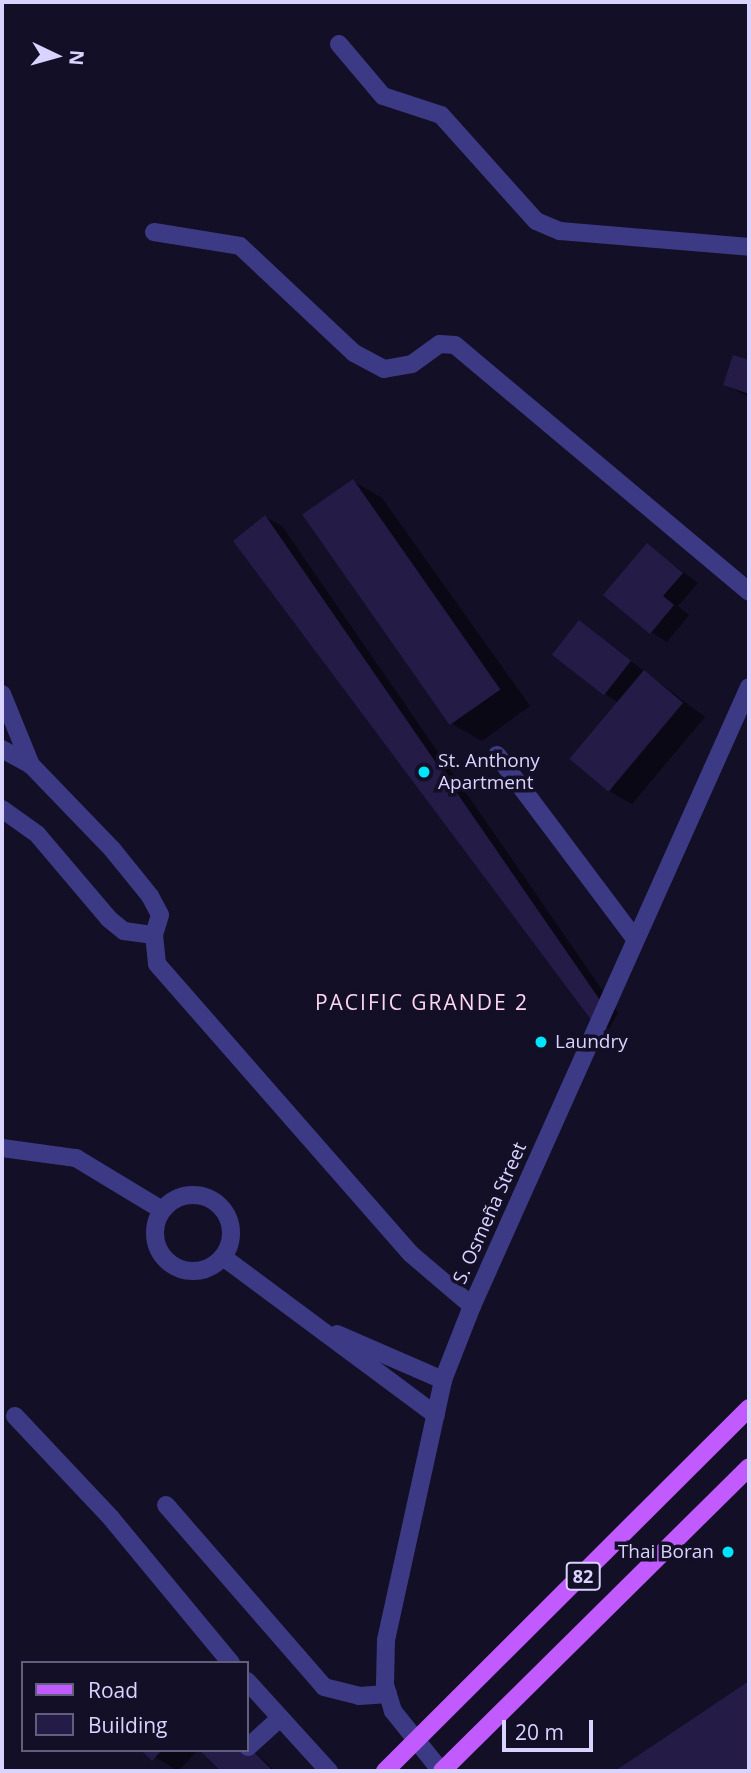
<!DOCTYPE html>
<meta charset="utf-8">
<style>
body{margin:0}
#map{position:relative;width:751px;height:1773px;overflow:hidden;background:#130f26;font-family:"Open Sans",sans-serif}
div>[style]{position:absolute}
[style*='--x']{left:calc(var(--x)*1px);top:calc(var(--y)*1px);width:calc(var(--w)*1px);rotate:calc(var(--a)*1deg)}
.shadow>*{inset:0;background:#0007}
.building>*{inset:0;background:#241b47;transform-origin:0 0}
.service>*{height:18px;margin:-9px;padding:0 9px;transform-origin:9px;border-radius:9px;background:#3d3a85}
.minor>*{height:18px;margin:-9px;padding:0 9px;transform-origin:9px;border-radius:9px;background:#3d3a85}
.minor>.ring{margin:-9px;padding:0;box-sizing:content-box;background:none;border:18px solid #3d3a85;border-radius:50%}
.tertiary>*{height:18px;margin:-9px;padding:0 9px;transform-origin:9px;border-radius:9px;background:#3d3a85}
.primary>*{height:18px;margin:-9px;padding:0 9px;transform-origin:9px;border-radius:9px;background:#c25bff}
.dots>*{width:19px;height:19px;translate:-50% -50%;box-sizing:border-box;border:4px solid #130f26;border-radius:50%}
span{translate:-50% -50%;white-space:nowrap;text-align:center;line-height:1.15;-webkit-text-stroke:7px #130f26;paint-order:stroke}
.shield-label span{padding:2px 5px;background:#130f26;border:2px solid;border-radius:5px;-webkit-text-stroke-width:0}
.shield-label{font-size:18px;color:#d9d4ff;font-weight:700}
.poi-label{font-size:19px;color:#d9d4ff}
.left{translate:0 -50%;text-align:left}
.right{translate:-100% -50%;text-align:right}
.street-label{font-size:19px;color:#d9d4ff}
.neighbourhood-label{font-size:21px;color:#ffd6f0;letter-spacing:2px}
.frame{position:absolute;inset:0;border:4px solid #d9d4ff;pointer-events:none}
.legend{position:absolute;left:21px;top:1661px;width:228px;height:91px;box-sizing:border-box;background:#130f26;border:2px solid #625e7d;margin:0;padding:9px 12px;list-style:none;font-size:21px;color:#d9d4ff}
.legend li{display:flex;align-items:center;gap:14px;height:35px}
.legend b{width:35px;border:2px solid #625e7d}
.north{position:absolute;left:21px;top:21px;width:70px;height:70px;-webkit-text-stroke:5px #130f26;paint-order:stroke;rotate:95deg;font-size:19px;font-weight:700;line-height:28px;text-align:center;color:#d9d4ff}
.north::after{content:'';display:block;margin:auto;width:24px;height:32px;background:#d9d4ff;clip-path:polygon(50% 0,100% 100%,50% 72%,0 100%)}
.scale{position:absolute;left:502px;top:1720px;width:91px;height:32px;box-sizing:border-box;border:4px solid #d9d4ff;border-top:0;padding-left:9px;font-size:21px;line-height:24px;white-space:nowrap;color:#d9d4ff;-webkit-text-stroke:5px #130f26;paint-order:stroke}
</style>
<div id="map">
<div class="shadow">
<div style="clip-path:polygon(734px 357px,749px 362px,749px 397px,725px 385px)"></div>
<div style="clip-path:polygon(353px 481px,382px 498px,530px 706px,482px 741px,452px 724px)"></div>
<div style="clip-path:polygon(265px 517px,282px 526px,618px 1013px,609px 1029px,593px 1020px)"></div>
<div style="clip-path:polygon(647px 545px,698px 583px,678px 606px,689px 615px,667px 642px,651px 632px)"></div>
<div style="clip-path:polygon(579px 622px,705px 717px,632px 804px,609px 791px,619px 703px,605px 694px)"></div>
<div style="clip-path:polygon(749px 1683px,749px 1771px,618px 1771px)"></div>
<div style="clip-path:polygon(247px 1744px,275px 1771px,224px 1771px,202px 1750px,247px 1750px)"></div>
<div style="clip-path:polygon(144px 1750px,198px 1750px,178px 1771px)"></div>
</div>
<div class="building">
<div style="clip-path:polygon(733px 355px,749px 360px,749px 394px,723px 385px)"></div>
<div style="left:353px;top:479px;width:257px;height:62px;rotate:55deg"></div>
<div style="clip-path:polygon(265px 515px,602px 1003px,592px 1021px,233px 541px)"></div>
<div style="clip-path:polygon(647px 543px,683px 573px,663px 596px,674px 605px,650px 634px,603px 595px)"></div>
<div style="left:579px;top:620px;width:66px;height:44px;rotate:38deg"></div>
<div style="left:644px;top:670px;width:51px;height:116px;rotate:40deg"></div>
<div style="clip-path:polygon(749px 1681px,749px 1771px,615px 1771px)"></div>
<div style="clip-path:polygon(247px 1745px,273px 1771px,221px 1771px,199px 1750px,247px 1750px)"></div>
<div style="clip-path:polygon(141px 1750px,162px 1750px,152px 1761px)"></div>
</div>
<div class="service">
<div style="--x:2;--y:694;--w:77;--a:67.8"></div>
<div style="--x:2;--y:749;--w:33;--a:29"></div>
<div style="--x:31;--y:765;--w:117;--a:46"></div>
<div style="--x:112;--y:849;--w:60;--a:51"></div>
<div style="--x:150;--y:896;--w:21;--a:62"></div>
<div style="--x:160;--y:915;--w:21;--a:107"></div>
<div style="--x:154;--y:935;--w:29;--a:84"></div>
<div style="--x:157;--y:964;--w:386;--a:48.8"></div>
<div style="--x:411;--y:1254;--w:80;--a:40.4"></div>
<div style="--x:497;--y:755;--w:230;--a:53.1"></div>
<div style="--x:2;--y:809;--w:43;--a:35.5"></div>
<div style="--x:37;--y:834;--w:111;--a:49.7"></div>
<div style="--x:109;--y:919;--w:19;--a:39"></div>
<div style="--x:124;--y:931;--w:30;--a:8"></div>
<div style="--x:15;--y:1416;--w:140;--a:46.7"></div>
<div style="--x:111;--y:1518;--w:188;--a:50.4"></div>
<div style="--x:166;--y:1505;--w:241;--a:49"></div>
<div style="--x:324;--y:1687;--w:36;--a:14"></div>
<div style="--x:359;--y:1696;--w:29;--a:-4"></div>
<div style="--x:247;--y:1681;--w:122;--a:47.7"></div>
<div style="--x:248;--y:1747;--w:42;--a:-42.1"></div>
</div>
<div class="minor">
<div style="--x:339;--y:44;--w:68;--a:49.8"></div>
<div style="--x:383;--y:96;--w:61;--a:18.1"></div>
<div style="--x:441;--y:115;--w:142;--a:48.1"></div>
<div style="--x:536;--y:221;--w:26;--a:23"></div>
<div style="--x:560;--y:231;--w:190;--a:4.8"></div>
<div style="--x:154;--y:232;--w:87;--a:9.2"></div>
<div style="--x:240;--y:246;--w:156;--a:43.2"></div>
<div style="--x:354;--y:353;--w:34;--a:28"></div>
<div style="--x:384;--y:369;--w:28;--a:-10"></div>
<div style="--x:412;--y:364;--w:34;--a:-36"></div>
<div style="--x:440;--y:344;--w:15;--a:4"></div>
<div style="--x:455;--y:345;--w:384;--a:40"></div>
<div style="--x:2;--y:1148;--w:75;--a:7.7"></div>
<div style="--x:76;--y:1158;--w:100;--a:31.2"></div>
<div class="ring" style="left:155px;top:1195px;width:58px;height:58px"></div>
<div style="--x:223;--y:1257;--w:265;--a:36.6"></div>
<div style="--x:337;--y:1334;--w:116;--a:23.5"></div>
</div>
<div class="tertiary">
<div style="--x:441;--y:1771;--w:77;--a:-128.7"></div>
<div style="--x:393;--y:1711;--w:28;--a:-107"></div>
<div style="--x:385;--y:1684;--w:44;--a:-88.7"></div>
<div style="--x:386;--y:1640;--w:266;--a:-77.6"></div>
<div style="--x:443;--y:1380;--w:79;--a:-68.6"></div>
<div style="--x:472;--y:1306;--w:678;--a:-65.89"></div>
</div>
<div class="primary">
<div style="--x:385;--y:1771;--w:514;--a:-44.92"></div>
<div style="--x:442;--y:1771;--w:432;--a:-44.7"></div>
</div>
<div class="dots">
<div style="left:424px;top:772px;background:#00e5ff"></div>
<div style="left:541px;top:1042px;background:#00e5ff"></div>
<div style="left:728px;top:1552px;background:#00e5ff"></div>
</div>
<div class="shield-label">
<span style="left:583px;top:1576px">82</span>
</div>
<div class="poi-label">
<span class="left" style="left:438px;top:772px">St. Anthony<br>Apartment</span>
<span class="left" style="left:555px;top:1042px">Laundry</span>
<span class="right" style="left:714px;top:1552px">Thai Boran</span>
</div>
<div class="street-label">
<span style="left:490px;top:1213px;rotate:-66deg">S. Osmeña Street</span>
</div>
<div class="neighbourhood-label">
<span style="left:422px;top:1002px">PACIFIC GRANDE 2</span>
</div>
<div class="frame"></div>
<ul class="legend">
<li><b style="height:9px;background:#c25bff"></b>Road</li>
<li><b style="height:19px;background:#241b47"></b>Building</li>
</ul>
<div class="north">N</div>
<div class="scale">20 m</div>
</div>
